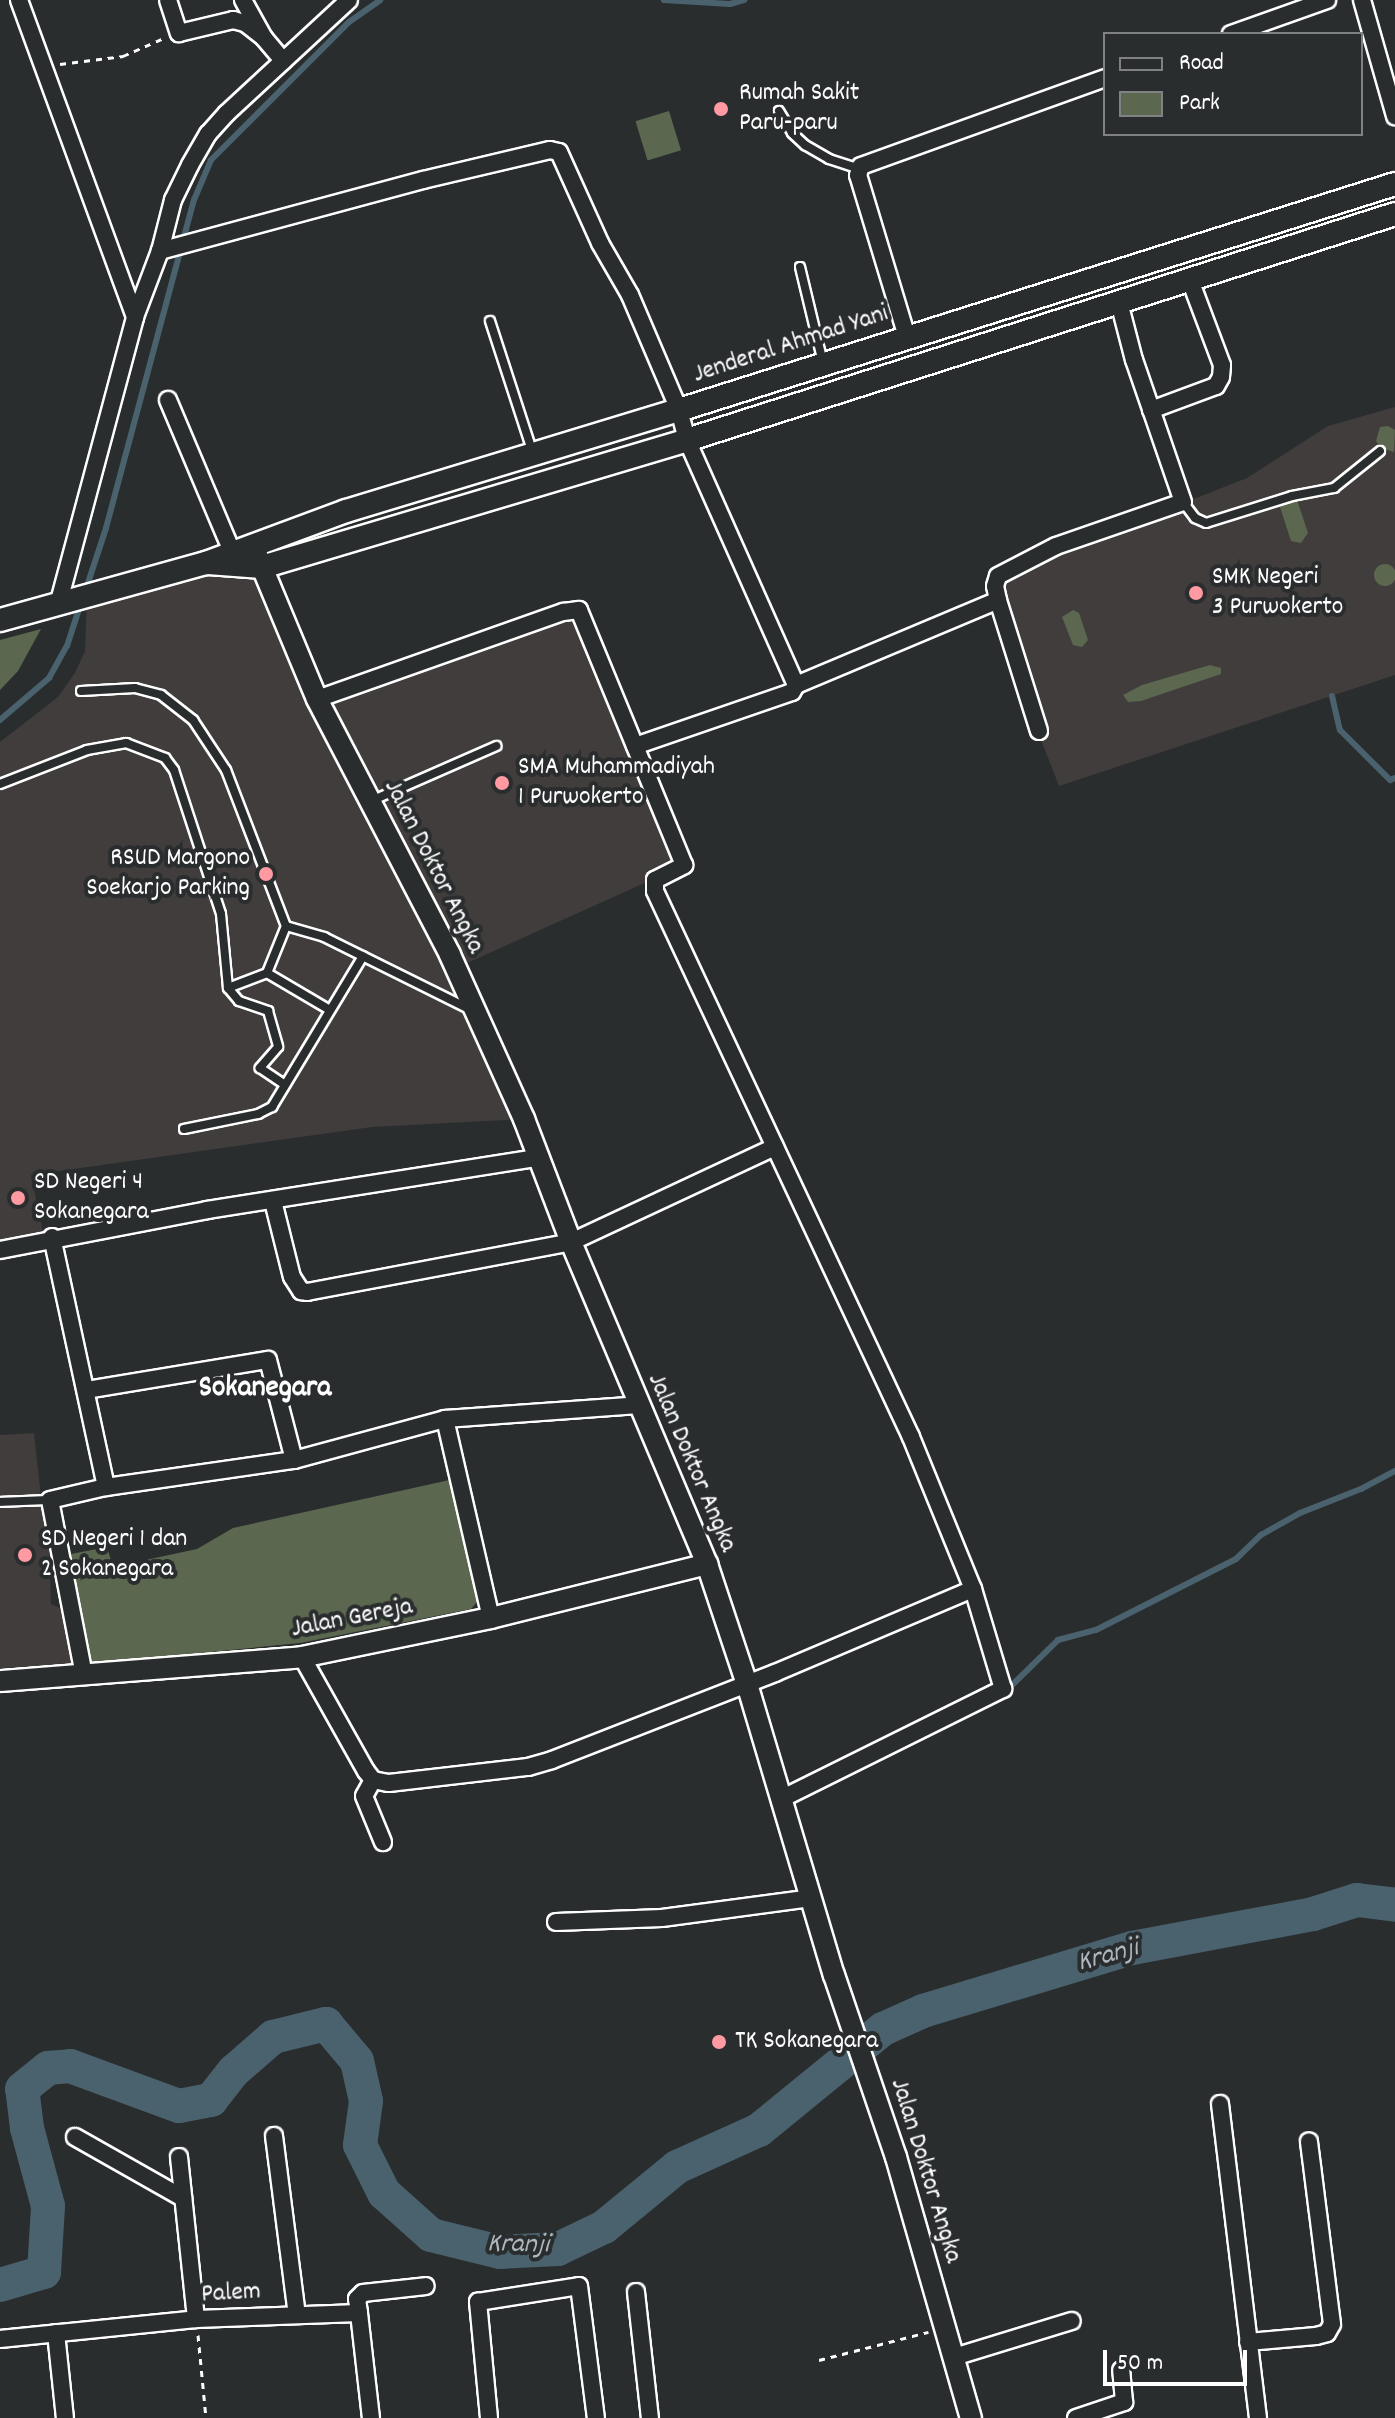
<!DOCTYPE html>
<style>
body{margin:0}
#map{position:relative;width:1395px;height:2418px;overflow:hidden;background:#2a2d2e;font-family:Dekko,sans-serif}
div>[style]{position:absolute}
[style*='--x']{left:calc(var(--x)*1px);top:calc(var(--y)*1px);width:calc(var(--w)*1px);rotate:calc(var(--a)*1deg)}
.built>*{inset:0;background:#403d3c}
.green>*{inset:0;background:#5c674f;transform-origin:0 0}
.round{border-radius:50%}
.stream>*{height:6px;margin:-3px;padding:0 3px;transform-origin:3px;border-radius:3px;background:#4a626e}
.river>*{height:34px;margin:-17px;padding:0 17px;transform-origin:17px;border-radius:17px;background:#4a626e}
.path>*{height:3px;margin-top:-1.5px;transform-origin:0;background:repeating-linear-gradient(90deg,#fff 0 6px,transparent 0 12px)}
.roads{filter:drop-shadow(2px 0 #fff) drop-shadow(-2px 0 #fff) drop-shadow(0 2px #fff) drop-shadow(0 -2px #fff)}
.service>*{height:8px;margin:-4px;padding:0 4px;transform-origin:4px;border-radius:4px;background:#2a2d2e}
.minor>*{height:16px;margin:-8px;padding:0 8px;transform-origin:8px;border-radius:8px;background:#2a2d2e}
.tertiary>*{height:20px;margin:-10px;padding:0 10px;transform-origin:10px;border-radius:10px;background:#2a2d2e}
.secondary>*{height:22px;margin:-11px;padding:0 11px;transform-origin:11px;border-radius:11px;background:#2a2d2e}
.dots>*{width:22px;height:22px;translate:-50% -50%;box-sizing:border-box;border:4px solid #2a2d2e;border-radius:50%}
span{translate:-50% -50%;white-space:nowrap;text-align:center;line-height:1.15;-webkit-text-stroke:8px #2a2d2e;paint-order:stroke}
.poi-label{font-size:26px;color:#fff}
.left{translate:0 -50%;text-align:left}
.right{translate:-100% -50%;text-align:right}
.street-label{font-size:26px;color:#fff}
.water-label{font-size:28px;color:#aeb8be;font-style:italic}
.quarter-label{font-size:30px;color:#fff;font-weight:700}
.legend{position:absolute;left:1103px;top:32px;width:260px;height:104px;box-sizing:border-box;background:#2a2d2e;border:2px solid #7f8182;margin:0;padding:10px 14px;list-style:none;font-size:24px;color:#fff}
.legend li{display:flex;align-items:center;gap:16px;height:40px}
.legend b{width:40px;border:2px solid #7f8182}
.scale{position:absolute;left:1103px;top:2350px;width:144px;height:36px;box-sizing:border-box;border:4px solid #fff;border-top:0;padding-left:10px;font-size:24px;line-height:28px;white-space:nowrap;color:#fff;-webkit-text-stroke:6px #2a2d2e;paint-order:stroke}
</style>
<div id="map">
<div class="built">
<div style="clip-path:polygon(1395px 407px,1395px 675px,1059px 786px,1038px 732px,998px 576px,1247px 478px,1328px 426px)"></div>
<div style="clip-path:polygon(185px 567px,256px 571px,317px 699px,573px 615px,680px 867px,456px 968px,524px 1119px,372px 1127px,31px 1175px,43px 1232px,0 1241px,0 742px,58px 697px,75px 673px,85px 651px,87px 596px)"></div>
<div style="clip-path:polygon(34px 1433px,42px 1506px,48px 1506px,51px 1604px,68px 1612px,74px 1664px,0 1668px,0 1435px)"></div>
</div>
<div class="green">
<div style="left:669px;top:111px;width:41px;height:35px;rotate:73deg"></div>
<div style="clip-path:polygon(1388px 426px,1395px 430px,1394px 452px,1381px 448px,1376px 441px,1380px 427px)"></div>
<div style="clip-path:polygon(1292px 499px,1297px 500px,1308px 533px,1301px 543px,1291px 541px,1280px 507px)"></div>
<div class="round" style="left:1374px;top:564px;width:22px;height:22px"></div>
<div style="clip-path:polygon(1073px 610px,1079px 613px,1088px 640px,1082px 647px,1073px 645px,1062px 617px)"></div>
<div style="clip-path:polygon(41px 629px,18px 671px,0 690px,0 640px)"></div>
<div style="clip-path:polygon(1210px 665px,1221px 668px,1221px 674px,1141px 701px,1128px 702px,1123px 695px,1142px 685px)"></div>
<div style="clip-path:polygon(454px 1479px,478px 1601px,471px 1609px,300px 1643px,89px 1664px,66px 1555px,107px 1547px,113px 1567px,197px 1549px,233px 1528px)"></div>
</div>
<div class="stream">
<div style="--x:664;--y:0;--w:66;--a:3.5"></div>
<div style="--x:730;--y:4;--w:15;--a:-16"></div>
<div style="--x:86;--y:589;--w:64;--a:-71.8"></div>
<div style="--x:106;--y:528;--w:340;--a:-75"></div>
<div style="--x:194;--y:200;--w:43;--a:-67"></div>
<div style="--x:211;--y:160;--w:195;--a:-45"></div>
<div style="--x:349;--y:22;--w:38;--a:-35"></div>
<div style="--x:1332;--y:696;--w:35;--a:77"></div>
<div style="--x:1340;--y:730;--w:71;--a:45"></div>
<div style="--x:1390;--y:780;--w:5;--a:-22"></div>
<div style="--x:0;--y:720;--w:65;--a:-40.6"></div>
<div style="--x:49;--y:678;--w:37;--a:-61"></div>
<div style="--x:67;--y:646;--w:45;--a:-72"></div>
<div style="--x:1006;--y:1691;--w:73;--a:-44.4"></div>
<div style="--x:1058;--y:1640;--w:39;--a:-15"></div>
<div style="--x:1096;--y:1630;--w:157;--a:-26.9"></div>
<div style="--x:1236;--y:1559;--w:35;--a:-44"></div>
<div style="--x:1261;--y:1535;--w:45;--a:-29.4"></div>
<div style="--x:1300;--y:1513;--w:66;--a:-21.5"></div>
<div style="--x:1361;--y:1489;--w:38;--a:-28"></div>
</div>
<div class="river">
<div style="--x:0;--y:2285;--w:46;--a:-16.5"></div>
<div style="--x:44;--y:2272;--w:66;--a:-86.5"></div>
<div style="--x:48;--y:2206;--w:81;--a:-105.1"></div>
<div style="--x:27;--y:2128;--w:39;--a:-97"></div>
<div style="--x:22;--y:2089;--w:33;--a:-39"></div>
<div style="--x:48;--y:2068;--w:22;--a:-5"></div>
<div style="--x:70;--y:2066;--w:116;--a:20.2"></div>
<div style="--x:179;--y:2106;--w:33;--a:-11"></div>
<div style="--x:211;--y:2100;--w:37;--a:-52"></div>
<div style="--x:234;--y:2071;--w:52;--a:-41.1"></div>
<div style="--x:273;--y:2037;--w:55;--a:-13.8"></div>
<div style="--x:326;--y:2024;--w:48;--a:50"></div>
<div style="--x:357;--y:2061;--w:41;--a:77.3"></div>
<div style="--x:366;--y:2101;--w:44;--a:97.8"></div>
<div style="--x:360;--y:2145;--w:54;--a:63.4"></div>
<div style="--x:384;--y:2193;--w:63;--a:41.8"></div>
<div style="--x:431;--y:2235;--w:71;--a:13.8"></div>
<div style="--x:500;--y:2252;--w:58;--a:-3"></div>
<div style="--x:558;--y:2249;--w:51;--a:-25.6"></div>
<div style="--x:604;--y:2227;--w:94;--a:-39.4"></div>
<div style="--x:677;--y:2167;--w:90;--a:-24.3"></div>
<div style="--x:759;--y:2130;--w:160;--a:-39.2"></div>
<div style="--x:883;--y:2029;--w:44;--a:-24.2"></div>
<div style="--x:923;--y:2011;--w:218;--a:-16.8"></div>
<div style="--x:1132;--y:1948;--w:184;--a:-10.6"></div>
<div style="--x:1313;--y:1914;--w:46;--a:-17.7"></div>
<div style="--x:1357;--y:1900;--w:38;--a:7"></div>
</div>
<div class="path">
<div style="--x:60;--y:64;--w:64;--a:-7.2"></div>
<div style="--x:123;--y:56;--w:45;--a:-23.7"></div>
<div style="--x:198;--y:2335;--w:83;--a:84.5"></div>
<div style="--x:819;--y:2360;--w:113;--a:-14.4"></div>
</div>
<div class="roads">
<div class="service">
<div style="--x:779;--y:111;--w:26;--a:59"></div>
<div style="--x:792;--y:133;--w:18;--a:43"></div>
<div style="--x:805;--y:145;--w:28;--a:30"></div>
<div style="--x:829;--y:159;--w:32;--a:18"></div>
<div style="--x:800;--y:267;--w:99;--a:76.5"></div>
<div style="--x:490;--y:321;--w:139;--a:72"></div>
<div style="--x:1183;--y:502;--w:20;--a:53"></div>
<div style="--x:1195;--y:518;--w:12;--a:24"></div>
<div style="--x:1206;--y:523;--w:90;--a:-17.4"></div>
<div style="--x:1292;--y:496;--w:43;--a:-10.8"></div>
<div style="--x:1334;--y:488;--w:59;--a:-38.8"></div>
<div style="--x:81;--y:691;--w:54;--a:-3.2"></div>
<div style="--x:135;--y:688;--w:27;--a:15"></div>
<div style="--x:161;--y:695;--w:41;--a:38"></div>
<div style="--x:193;--y:720;--w:60;--a:56.6"></div>
<div style="--x:226;--y:770;--w:167;--a:69"></div>
<div style="--x:0;--y:784;--w:93;--a:-21.3"></div>
<div style="--x:87;--y:750;--w:40;--a:-10"></div>
<div style="--x:126;--y:743;--w:42;--a:21"></div>
<div style="--x:165;--y:758;--w:15;--a:53"></div>
<div style="--x:174;--y:770;--w:151;--a:71.9"></div>
<div style="--x:221;--y:914;--w:74;--a:84.6"></div>
<div style="--x:228;--y:988;--w:42;--a:-21"></div>
<div style="--x:267;--y:973;--w:71;--a:30.5"></div>
<div style="--x:371;--y:801;--w:137;--a:-23.7"></div>
<div style="--x:267;--y:973;--w:51;--a:-68"></div>
<div style="--x:286;--y:926;--w:40;--a:16"></div>
<div style="--x:324;--y:937;--w:164;--a:26.4"></div>
<div style="--x:228;--y:988;--w:17;--a:50"></div>
<div style="--x:239;--y:1001;--w:31;--a:19"></div>
<div style="--x:268;--y:1011;--w:37;--a:74"></div>
<div style="--x:278;--y:1047;--w:28;--a:131"></div>
<div style="--x:260;--y:1068;--w:30;--a:34"></div>
<div style="--x:184;--y:1129;--w:76;--a:-11.5"></div>
<div style="--x:258;--y:1114;--w:16;--a:-27"></div>
<div style="--x:272;--y:1107;--w:176;--a:-58.9"></div>
<div style="--x:0;--y:1502;--w:50;--a:-2.3"></div>
</div>
<div class="minor">
<div style="--x:19;--y:0;--w:338;--a:69.9"></div>
<div style="--x:168;--y:0;--w:35;--a:72"></div>
<div style="--x:179;--y:33;--w:56;--a:-13.5"></div>
<div style="--x:233;--y:20;--w:12;--a:14"></div>
<div style="--x:245;--y:23;--w:24;--a:38"></div>
<div style="--x:243;--y:0;--w:43;--a:61.1"></div>
<div style="--x:264;--y:38;--w:30;--a:50"></div>
<div style="--x:1362;--y:0;--w:121;--a:74.1"></div>
<div style="--x:1231;--y:34;--w:102;--a:-19.5"></div>
<div style="--x:160;--y:251;--w:272;--a:-15.1"></div>
<div style="--x:423;--y:180;--w:130;--a:-13.3"></div>
<div style="--x:550;--y:150;--w:9;--a:13"></div>
<div style="--x:559;--y:152;--w:100;--a:65.7"></div>
<div style="--x:600;--y:243;--w:60;--a:60"></div>
<div style="--x:630;--y:295;--w:125;--a:66.9"></div>
<div style="--x:679;--y:410;--w:31;--a:75"></div>
<div style="--x:687;--y:440;--w:268;--a:66"></div>
<div style="--x:907;--y:337;--w:169;--a:-106.8"></div>
<div style="--x:858;--y:175;--w:9;--a:-72"></div>
<div style="--x:861;--y:166;--w:259;--a:-19.8"></div>
<div style="--x:168;--y:400;--w:175;--a:67.1"></div>
<div style="--x:1151;--y:410;--w:69;--a:-20.3"></div>
<div style="--x:1216;--y:386;--w:10;--a:-61"></div>
<div style="--x:1221;--y:377;--w:12;--a:-85"></div>
<div style="--x:1222;--y:365;--w:91;--a:-110.6"></div>
<div style="--x:58;--y:605;--w:298;--a:-75"></div>
<div style="--x:135;--y:317;--w:71;--a:-69.3"></div>
<div style="--x:160;--y:251;--w:53;--a:-75.7"></div>
<div style="--x:173;--y:200;--w:39;--a:-64"></div>
<div style="--x:190;--y:165;--w:36;--a:-60"></div>
<div style="--x:208;--y:134;--w:28;--a:-48"></div>
<div style="--x:227;--y:113;--w:166;--a:-42.8"></div>
<div style="--x:1039;--y:731;--w:137;--a:-107.4"></div>
<div style="--x:998;--y:600;--w:14;--a:-102"></div>
<div style="--x:995;--y:586;--w:10;--a:-73"></div>
<div style="--x:998;--y:576;--w:65;--a:-27.3"></div>
<div style="--x:1056;--y:546;--w:134;--a:-19.1"></div>
<div style="--x:1183;--y:502;--w:150;--a:-109"></div>
<div style="--x:1134;--y:360;--w:60;--a:-104.5"></div>
<div style="--x:635;--y:746;--w:166;--a:-19"></div>
<div style="--x:792;--y:692;--w:8;--a:-60"></div>
<div style="--x:796;--y:685;--w:219;--a:-22.8"></div>
<div style="--x:273;--y:1201;--w:78;--a:76"></div>
<div style="--x:292;--y:1277;--w:17;--a:57"></div>
<div style="--x:301;--y:1291;--w:6;--a:9"></div>
<div style="--x:307;--y:1292;--w:269;--a:-10.7"></div>
<div style="--x:571;--y:1242;--w:225;--a:-25"></div>
<div style="--x:52;--y:1237;--w:256;--a:77.8"></div>
<div style="--x:106;--y:1487;--w:190;--a:-8.2"></div>
<div style="--x:294;--y:1460;--w:156;--a:-15.2"></div>
<div style="--x:445;--y:1419;--w:194;--a:-4.1"></div>
<div style="--x:0;--y:1250;--w:211;--a:-10.9"></div>
<div style="--x:207;--y:1210;--w:337;--a:-9"></div>
<div style="--x:86;--y:1390;--w:184;--a:-9.4"></div>
<div style="--x:268;--y:1360;--w:103;--a:75.4"></div>
<div style="--x:445;--y:1419;--w:204;--a:77"></div>
<div style="--x:302;--y:1657;--w:131;--a:60.7"></div>
<div style="--x:366;--y:1771;--w:11;--a:52"></div>
<div style="--x:373;--y:1780;--w:16;--a:11"></div>
<div style="--x:389;--y:1783;--w:140;--a:-6.6"></div>
<div style="--x:528;--y:1767;--w:25;--a:-16"></div>
<div style="--x:552;--y:1760;--w:239;--a:-21.3"></div>
<div style="--x:775;--y:1673;--w:215;--a:-23"></div>
<div style="--x:973;--y:1589;--w:164;--a:-112.2"></div>
<div style="--x:911;--y:1437;--w:603;--a:-115.12"></div>
<div style="--x:655;--y:891;--w:11;--a:-90"></div>
<div style="--x:655;--y:880;--w:33;--a:-27"></div>
<div style="--x:684;--y:865;--w:276;--a:-112.4"></div>
<div style="--x:579;--y:610;--w:16;--a:173"></div>
<div style="--x:563;--y:612;--w:261;--a:160.5"></div>
<div style="--x:84;--y:1675;--w:178;--a:-101"></div>
<div style="--x:50;--y:1500;--w:57;--a:-13.1"></div>
<div style="--x:373;--y:1780;--w:18;--a:119"></div>
<div style="--x:364;--y:1796;--w:50;--a:67.6"></div>
<div style="--x:783;--y:1798;--w:246;--a:-26.4"></div>
<div style="--x:1003;--y:1689;--w:104;--a:-106.7"></div>
<div style="--x:556;--y:1922;--w:106;--a:-2.2"></div>
<div style="--x:662;--y:1918;--w:150;--a:-7.6"></div>
<div style="--x:1220;--y:2104;--w:316;--a:83.1"></div>
<div style="--x:274;--y:2136;--w:180;--a:82.7"></div>
<div style="--x:75;--y:2137;--w:124;--a:29.5"></div>
<div style="--x:179;--y:2157;--w:163;--a:84"></div>
<div style="--x:636;--y:2292;--w:127;--a:83.7"></div>
<div style="--x:359;--y:2313;--w:14;--a:-98"></div>
<div style="--x:357;--y:2299;--w:8;--a:-45"></div>
<div style="--x:363;--y:2293;--w:63;--a:-6.3"></div>
<div style="--x:56;--y:2333;--w:85;--a:84"></div>
<div style="--x:0;--y:2339;--w:197;--a:-5.8"></div>
<div style="--x:196;--y:2319;--w:163;--a:-2.1"></div>
<div style="--x:359;--y:2313;--w:106;--a:83.5"></div>
<div style="--x:1248;--y:2342;--w:68;--a:-5"></div>
<div style="--x:1316;--y:2336;--w:11;--a:-15"></div>
<div style="--x:1327;--y:2333;--w:10;--a:-61"></div>
<div style="--x:1332;--y:2324;--w:184;--a:-97.2"></div>
<div style="--x:954;--y:2357;--w:123;--a:-17"></div>
<div style="--x:489;--y:2418;--w:117;--a:-95.4"></div>
<div style="--x:478;--y:2302;--w:102;--a:-9"></div>
<div style="--x:579;--y:2286;--w:133;--a:82.7"></div>
<div style="--x:1076;--y:2418;--w:51;--a:-18.4"></div>
<div style="--x:1124;--y:2402;--w:32;--a:-95"></div>
</div>
<div class="tertiary">
<div style="--x:257;--y:555;--w:156;--a:67.4"></div>
<div style="--x:317;--y:699;--w:288;--a:62.5"></div>
<div style="--x:450;--y:955;--w:180;--a:65.7"></div>
<div style="--x:524;--y:1119;--w:132;--a:69.1"></div>
<div style="--x:571;--y:1242;--w:350;--a:67.1"></div>
<div style="--x:707;--y:1564;--w:126;--a:71.6"></div>
<div style="--x:747;--y:1684;--w:304;--a:73.4"></div>
<div style="--x:834;--y:1975;--w:192;--a:71.2"></div>
<div style="--x:896;--y:2157;--w:272;--a:74"></div>
<div style="--x:0;--y:1681;--w:303;--a:-4.5"></div>
<div style="--x:302;--y:1657;--w:193;--a:-11.7"></div>
<div style="--x:491;--y:1618;--w:223;--a:-14"></div>
</div>
<div class="secondary">
<div style="--x:208;--y:563;--w:54;--a:4.2"></div>
<div style="--x:262;--y:567;--w:444;--a:-16.6"></div>
<div style="--x:687;--y:440;--w:743;--a:-17.7"></div>
<div style="--x:0;--y:620;--w:214;--a:-15.5"></div>
<div style="--x:206;--y:563;--w:149;--a:-20.4"></div>
<div style="--x:346;--y:511;--w:348;--a:-16.9"></div>
<div style="--x:679;--y:410;--w:751;--a:-17.52"></div>
</div>
</div>
<div class="dots">
<div style="left:721px;top:109px;background:#ff9aa2"></div>
<div style="left:1196px;top:593px;background:#ff9aa2"></div>
<div style="left:502px;top:783px;background:#ff9aa2"></div>
<div style="left:266px;top:874px;background:#ff9aa2"></div>
<div style="left:18px;top:1198px;background:#ff9aa2"></div>
<div style="left:25px;top:1555px;background:#ff9aa2"></div>
<div style="left:719px;top:2042px;background:#ff9aa2"></div>
</div>
<div class="poi-label">
<span class="left" style="left:739px;top:109px">Rumah Sakit<br>Paru-paru</span>
<span class="left" style="left:1212px;top:593px">SMK Negeri<br>3 Purwokerto</span>
<span class="left" style="left:518px;top:783px">SMA Muhammadiyah<br>1 Purwokerto</span>
<span class="right" style="left:250px;top:874px">RSUD Margono<br>Soekarjo Parking</span>
<span class="left" style="left:34px;top:1198px">SD Negeri 4<br>Sokanegara</span>
<span class="left" style="left:41px;top:1555px">SD Negeri 1 dan<br>2 Sokanegara</span>
<span class="left" style="left:735px;top:2042px">TK Sokanegara</span>
</div>
<div class="street-label">
<span style="left:791px;top:345px;rotate:-18deg">Jenderal Ahmad Yani</span>
<span style="left:433px;top:867px;rotate:63deg">Jalan Doktor Angka</span>
<span style="left:691px;top:1463px;rotate:67deg">Jalan Doktor Angka</span>
<span style="left:352px;top:1619px;rotate:-11deg">Jalan Gereja</span>
<span style="left:925px;top:2171px;rotate:73deg">Jalan Doktor Angka</span>
<span style="left:231px;top:2294px;rotate:-3deg">Palem</span>
</div>
<div class="water-label">
<span style="left:1108px;top:1957px;rotate:-15deg">Kranji</span>
<span style="left:518px;top:2246px;rotate:1deg">Kranji</span>
</div>
<div class="quarter-label">
<span style="left:265px;top:1390px">Sokanegara</span>
</div>
<ul class="legend">
<li><b style="height:10px;background:#2a2d2e"></b>Road</li>
<li><b style="height:22px;background:#5c674f"></b>Park</li>
</ul>
<div class="scale">50 m</div>
</div>
